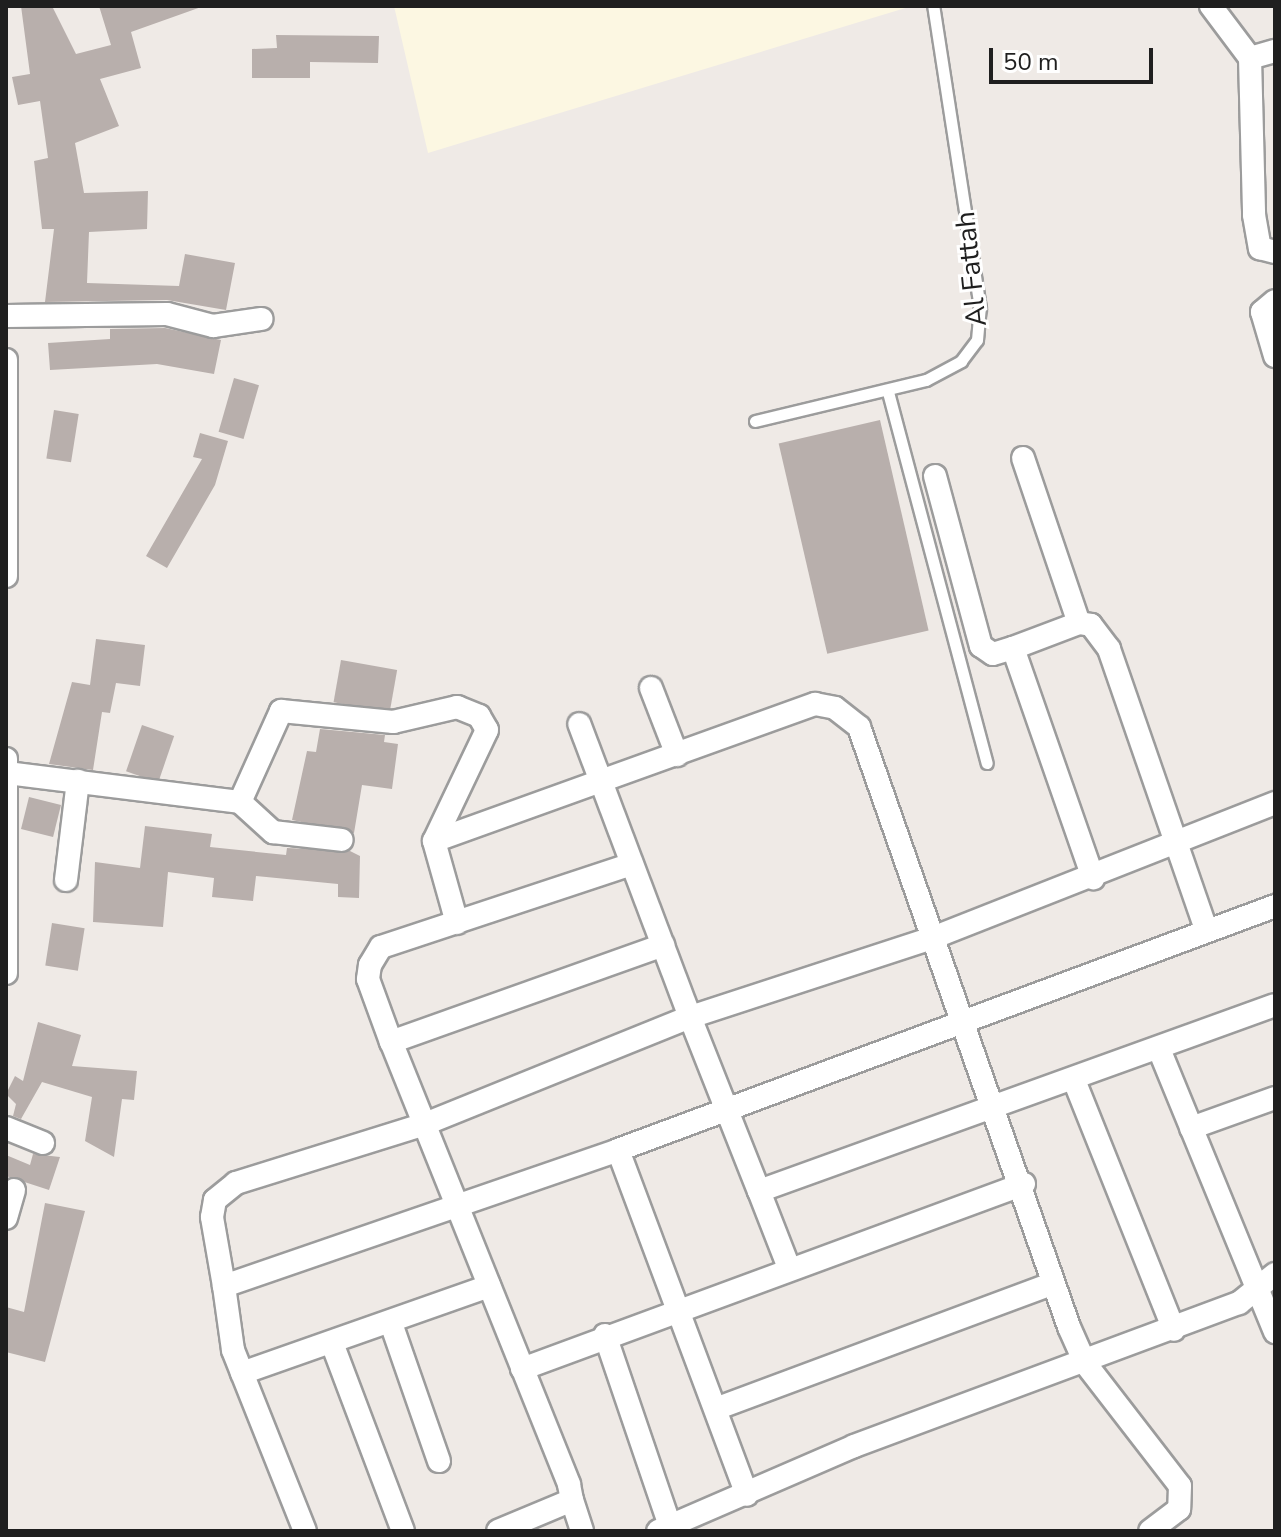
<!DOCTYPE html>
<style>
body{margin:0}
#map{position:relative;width:1281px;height:1537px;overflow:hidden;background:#efeae6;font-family:"Nunito Sans",sans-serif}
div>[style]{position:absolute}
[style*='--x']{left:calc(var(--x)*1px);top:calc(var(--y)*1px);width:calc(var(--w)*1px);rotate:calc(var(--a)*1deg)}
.education>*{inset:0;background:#fcf7e2}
.building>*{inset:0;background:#b8afac;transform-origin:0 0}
.roads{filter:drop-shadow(2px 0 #9c9c9c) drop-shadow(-2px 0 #9c9c9c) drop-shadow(0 2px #9c9c9c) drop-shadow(0 -2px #9c9c9c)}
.service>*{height:11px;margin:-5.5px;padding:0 5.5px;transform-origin:5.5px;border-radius:5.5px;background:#fff}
.minor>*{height:22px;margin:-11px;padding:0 11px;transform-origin:11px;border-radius:11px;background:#fff}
span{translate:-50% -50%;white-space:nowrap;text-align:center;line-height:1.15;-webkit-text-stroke:6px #fff;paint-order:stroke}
.street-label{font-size:28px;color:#1f1f1f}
.frame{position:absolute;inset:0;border:8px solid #1f1f1f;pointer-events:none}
.scale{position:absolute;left:989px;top:48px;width:164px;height:36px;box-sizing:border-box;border:4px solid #1f1f1f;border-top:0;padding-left:10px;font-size:24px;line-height:28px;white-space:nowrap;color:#1f1f1f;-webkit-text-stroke:6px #fff;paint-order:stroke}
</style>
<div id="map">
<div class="education">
<div style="clip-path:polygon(394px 6px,912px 6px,428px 153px)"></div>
</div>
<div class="building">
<div style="clip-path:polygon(21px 6px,52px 6px,76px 54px,111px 45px,99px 6px,204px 6px,131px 32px,141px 68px,100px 79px,119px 126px,75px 143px,84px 193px,148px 191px,147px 229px,89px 232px,87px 283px,179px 286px,185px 254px,235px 263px,226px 310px,167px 300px,45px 302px,54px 229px,42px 229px,34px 161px,48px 158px,40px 101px,18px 105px,12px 77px,30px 74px)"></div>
<div style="clip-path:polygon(276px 35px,379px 36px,378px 63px,310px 62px,310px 78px,252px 78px,252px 49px,277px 48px)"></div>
<div style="clip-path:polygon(165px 328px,221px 340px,214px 374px,157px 364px,50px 370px,48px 343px,110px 339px,110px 329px)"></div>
<div style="left:234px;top:378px;width:26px;height:56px;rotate:16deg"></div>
<div style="left:54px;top:410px;width:25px;height:49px;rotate:9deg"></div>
<div style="left:880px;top:420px;width:216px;height:104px;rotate:77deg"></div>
<div style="clip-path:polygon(200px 433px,228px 441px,215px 485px,167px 568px,146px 556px,202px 459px,193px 457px)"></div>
<div style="clip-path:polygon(96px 639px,145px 645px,140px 686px,116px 683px,110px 713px,102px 712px,93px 770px,49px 764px,72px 682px,90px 685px)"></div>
<div style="left:341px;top:660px;width:57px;height:43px;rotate:10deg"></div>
<div style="left:142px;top:725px;width:34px;height:49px;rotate:19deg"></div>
<div style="clip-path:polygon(320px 729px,385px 735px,384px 742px,398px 744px,392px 789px,362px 785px,354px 833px,292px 820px,307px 751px,316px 752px)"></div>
<div style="left:29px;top:797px;width:33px;height:33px;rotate:14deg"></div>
<div style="clip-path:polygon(145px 826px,212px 834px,210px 847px,286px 855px,287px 848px,350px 851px,360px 856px,359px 898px,338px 897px,338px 884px,256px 876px,253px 901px,212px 897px,214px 878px,168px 872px,163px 927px,93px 922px,95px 862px,140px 868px)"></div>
<div style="left:52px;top:923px;width:33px;height:43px;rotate:9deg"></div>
<div style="clip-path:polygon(38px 1022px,81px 1035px,72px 1066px,137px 1071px,134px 1100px,122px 1099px,114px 1157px,85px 1141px,92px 1097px,42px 1082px,21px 1119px,13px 1116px,16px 1104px,6px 1094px,15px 1076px,23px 1081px)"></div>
<div style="clip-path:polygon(33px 1154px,60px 1157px,49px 1190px,6px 1176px,6px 1155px,30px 1165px)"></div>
<div style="clip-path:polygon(45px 1203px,85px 1211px,45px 1362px,6px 1352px,6px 1307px,24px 1312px)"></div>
</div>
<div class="roads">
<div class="service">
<div style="--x:888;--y:392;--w:384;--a:75.1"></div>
<div style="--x:755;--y:421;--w:176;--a:-13.5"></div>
<div style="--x:926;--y:380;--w:40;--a:-28"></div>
<div style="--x:961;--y:361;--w:26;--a:-53"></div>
<div style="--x:977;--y:340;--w:32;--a:-85"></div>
<div style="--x:980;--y:308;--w:306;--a:-98.8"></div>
</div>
<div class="minor">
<div style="--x:1211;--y:6;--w:65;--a:53.1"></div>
<div style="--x:1250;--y:58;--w:26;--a:-16"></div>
<div style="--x:1250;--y:58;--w:157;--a:88.5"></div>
<div style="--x:1254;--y:215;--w:34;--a:80"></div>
<div style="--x:1260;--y:248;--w:16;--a:15"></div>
<div style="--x:1275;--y:301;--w:17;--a:140"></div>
<div style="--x:1262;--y:312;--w:46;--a:73.5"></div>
<div style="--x:6;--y:316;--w:161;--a:-0.7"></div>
<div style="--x:167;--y:314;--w:48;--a:14.6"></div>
<div style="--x:213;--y:326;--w:49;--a:-8.3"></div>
<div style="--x:6;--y:360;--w:216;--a:90"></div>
<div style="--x:1023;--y:458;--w:174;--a:71.3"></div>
<div style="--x:1079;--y:623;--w:71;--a:159.3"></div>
<div style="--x:1013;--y:648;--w:244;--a:70.8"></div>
<div style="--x:935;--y:476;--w:176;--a:74.9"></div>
<div style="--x:981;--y:646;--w:14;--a:34"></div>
<div style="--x:993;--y:654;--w:21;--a:-17"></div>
<div style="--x:1079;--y:623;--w:12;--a:9"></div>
<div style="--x:1091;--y:625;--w:30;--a:53"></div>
<div style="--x:1109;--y:649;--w:296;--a:70.9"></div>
<div style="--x:651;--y:688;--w:72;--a:68.8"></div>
<div style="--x:7;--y:773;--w:235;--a:7.1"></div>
<div style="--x:240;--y:802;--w:100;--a:-65.7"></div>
<div style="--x:281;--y:711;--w:113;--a:5.6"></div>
<div style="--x:393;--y:722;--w:66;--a:-13.2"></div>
<div style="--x:457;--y:707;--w:24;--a:22"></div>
<div style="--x:479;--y:716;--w:16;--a:60"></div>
<div style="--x:487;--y:730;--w:123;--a:115.5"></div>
<div style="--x:434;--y:841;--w:85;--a:74.3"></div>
<div style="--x:240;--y:802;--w:45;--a:42.3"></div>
<div style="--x:273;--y:832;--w:69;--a:6.6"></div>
<div style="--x:1275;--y:803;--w:372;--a:158.5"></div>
<div style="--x:929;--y:939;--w:251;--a:161.9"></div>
<div style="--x:690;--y:1017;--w:187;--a:68.4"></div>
<div style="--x:759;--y:1191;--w:548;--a:-19.82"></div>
<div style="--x:434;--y:841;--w:405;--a:-19.8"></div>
<div style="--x:815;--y:704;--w:20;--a:11"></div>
<div style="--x:835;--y:708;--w:31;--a:38"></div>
<div style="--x:859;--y:727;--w:636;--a:70.71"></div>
<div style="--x:1069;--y:1327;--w:39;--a:66"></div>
<div style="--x:1085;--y:1363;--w:155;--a:52.3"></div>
<div style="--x:1180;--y:1486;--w:23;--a:92"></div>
<div style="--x:1179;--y:1509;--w:36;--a:143"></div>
<div style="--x:66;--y:880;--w:100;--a:-83.1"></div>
<div style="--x:6;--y:973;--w:214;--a:-90"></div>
<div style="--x:391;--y:1042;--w:289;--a:-19.6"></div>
<div style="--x:1159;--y:1049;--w:306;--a:67.7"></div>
<div style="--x:1074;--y:1080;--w:269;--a:68.2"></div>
<div style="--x:6;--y:1128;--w:40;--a:22"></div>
<div style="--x:1191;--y:1128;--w:89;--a:-19.7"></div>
<div style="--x:618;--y:1150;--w:368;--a:69.5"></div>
<div style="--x:759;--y:1191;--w:83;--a:68.7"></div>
<div style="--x:6;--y:1218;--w:29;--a:-74"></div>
<div style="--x:224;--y:1286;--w:70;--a:-99.9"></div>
<div style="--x:212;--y:1217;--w:17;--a:-80"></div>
<div style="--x:215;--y:1200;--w:27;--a:-39"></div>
<div style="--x:236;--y:1183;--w:198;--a:-17.3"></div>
<div style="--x:425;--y:1124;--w:286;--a:-22"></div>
<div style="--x:690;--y:1017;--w:313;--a:-110.7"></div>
<div style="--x:392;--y:1326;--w:143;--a:70.8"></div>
<div style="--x:605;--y:1335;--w:202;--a:71.2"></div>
<div style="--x:332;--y:1343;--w:201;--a:69.3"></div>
<div style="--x:522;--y:1369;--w:535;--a:-20.23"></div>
<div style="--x:242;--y:1373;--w:262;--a:-19.4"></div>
<div style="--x:718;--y:1408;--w:356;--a:-20.4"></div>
<div style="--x:572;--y:1500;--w:33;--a:72"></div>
<div style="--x:305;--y:1531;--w:195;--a:-111.7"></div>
<div style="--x:233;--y:1350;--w:65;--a:-98"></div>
<div style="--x:224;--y:1286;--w:417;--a:-19"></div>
<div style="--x:618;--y:1150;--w:701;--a:-20.37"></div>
<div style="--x:498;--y:1531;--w:80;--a:-22.7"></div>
<div style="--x:572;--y:1500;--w:16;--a:-101"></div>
<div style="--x:569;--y:1484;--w:476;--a:-111.9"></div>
<div style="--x:391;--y:1042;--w:67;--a:-110.1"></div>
<div style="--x:368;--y:979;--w:14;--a:-82"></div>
<div style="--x:370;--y:965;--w:21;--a:-59"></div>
<div style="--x:381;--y:947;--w:264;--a:-18.3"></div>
<div style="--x:658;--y:1531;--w:214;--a:-23.4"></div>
<div style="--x:854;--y:1446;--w:411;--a:-20.4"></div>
<div style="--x:1239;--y:1303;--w:46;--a:-38.9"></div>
</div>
</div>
<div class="street-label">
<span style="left:971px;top:269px;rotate:-96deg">Al Fattah</span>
</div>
<div class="frame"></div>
<div class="scale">50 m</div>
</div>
